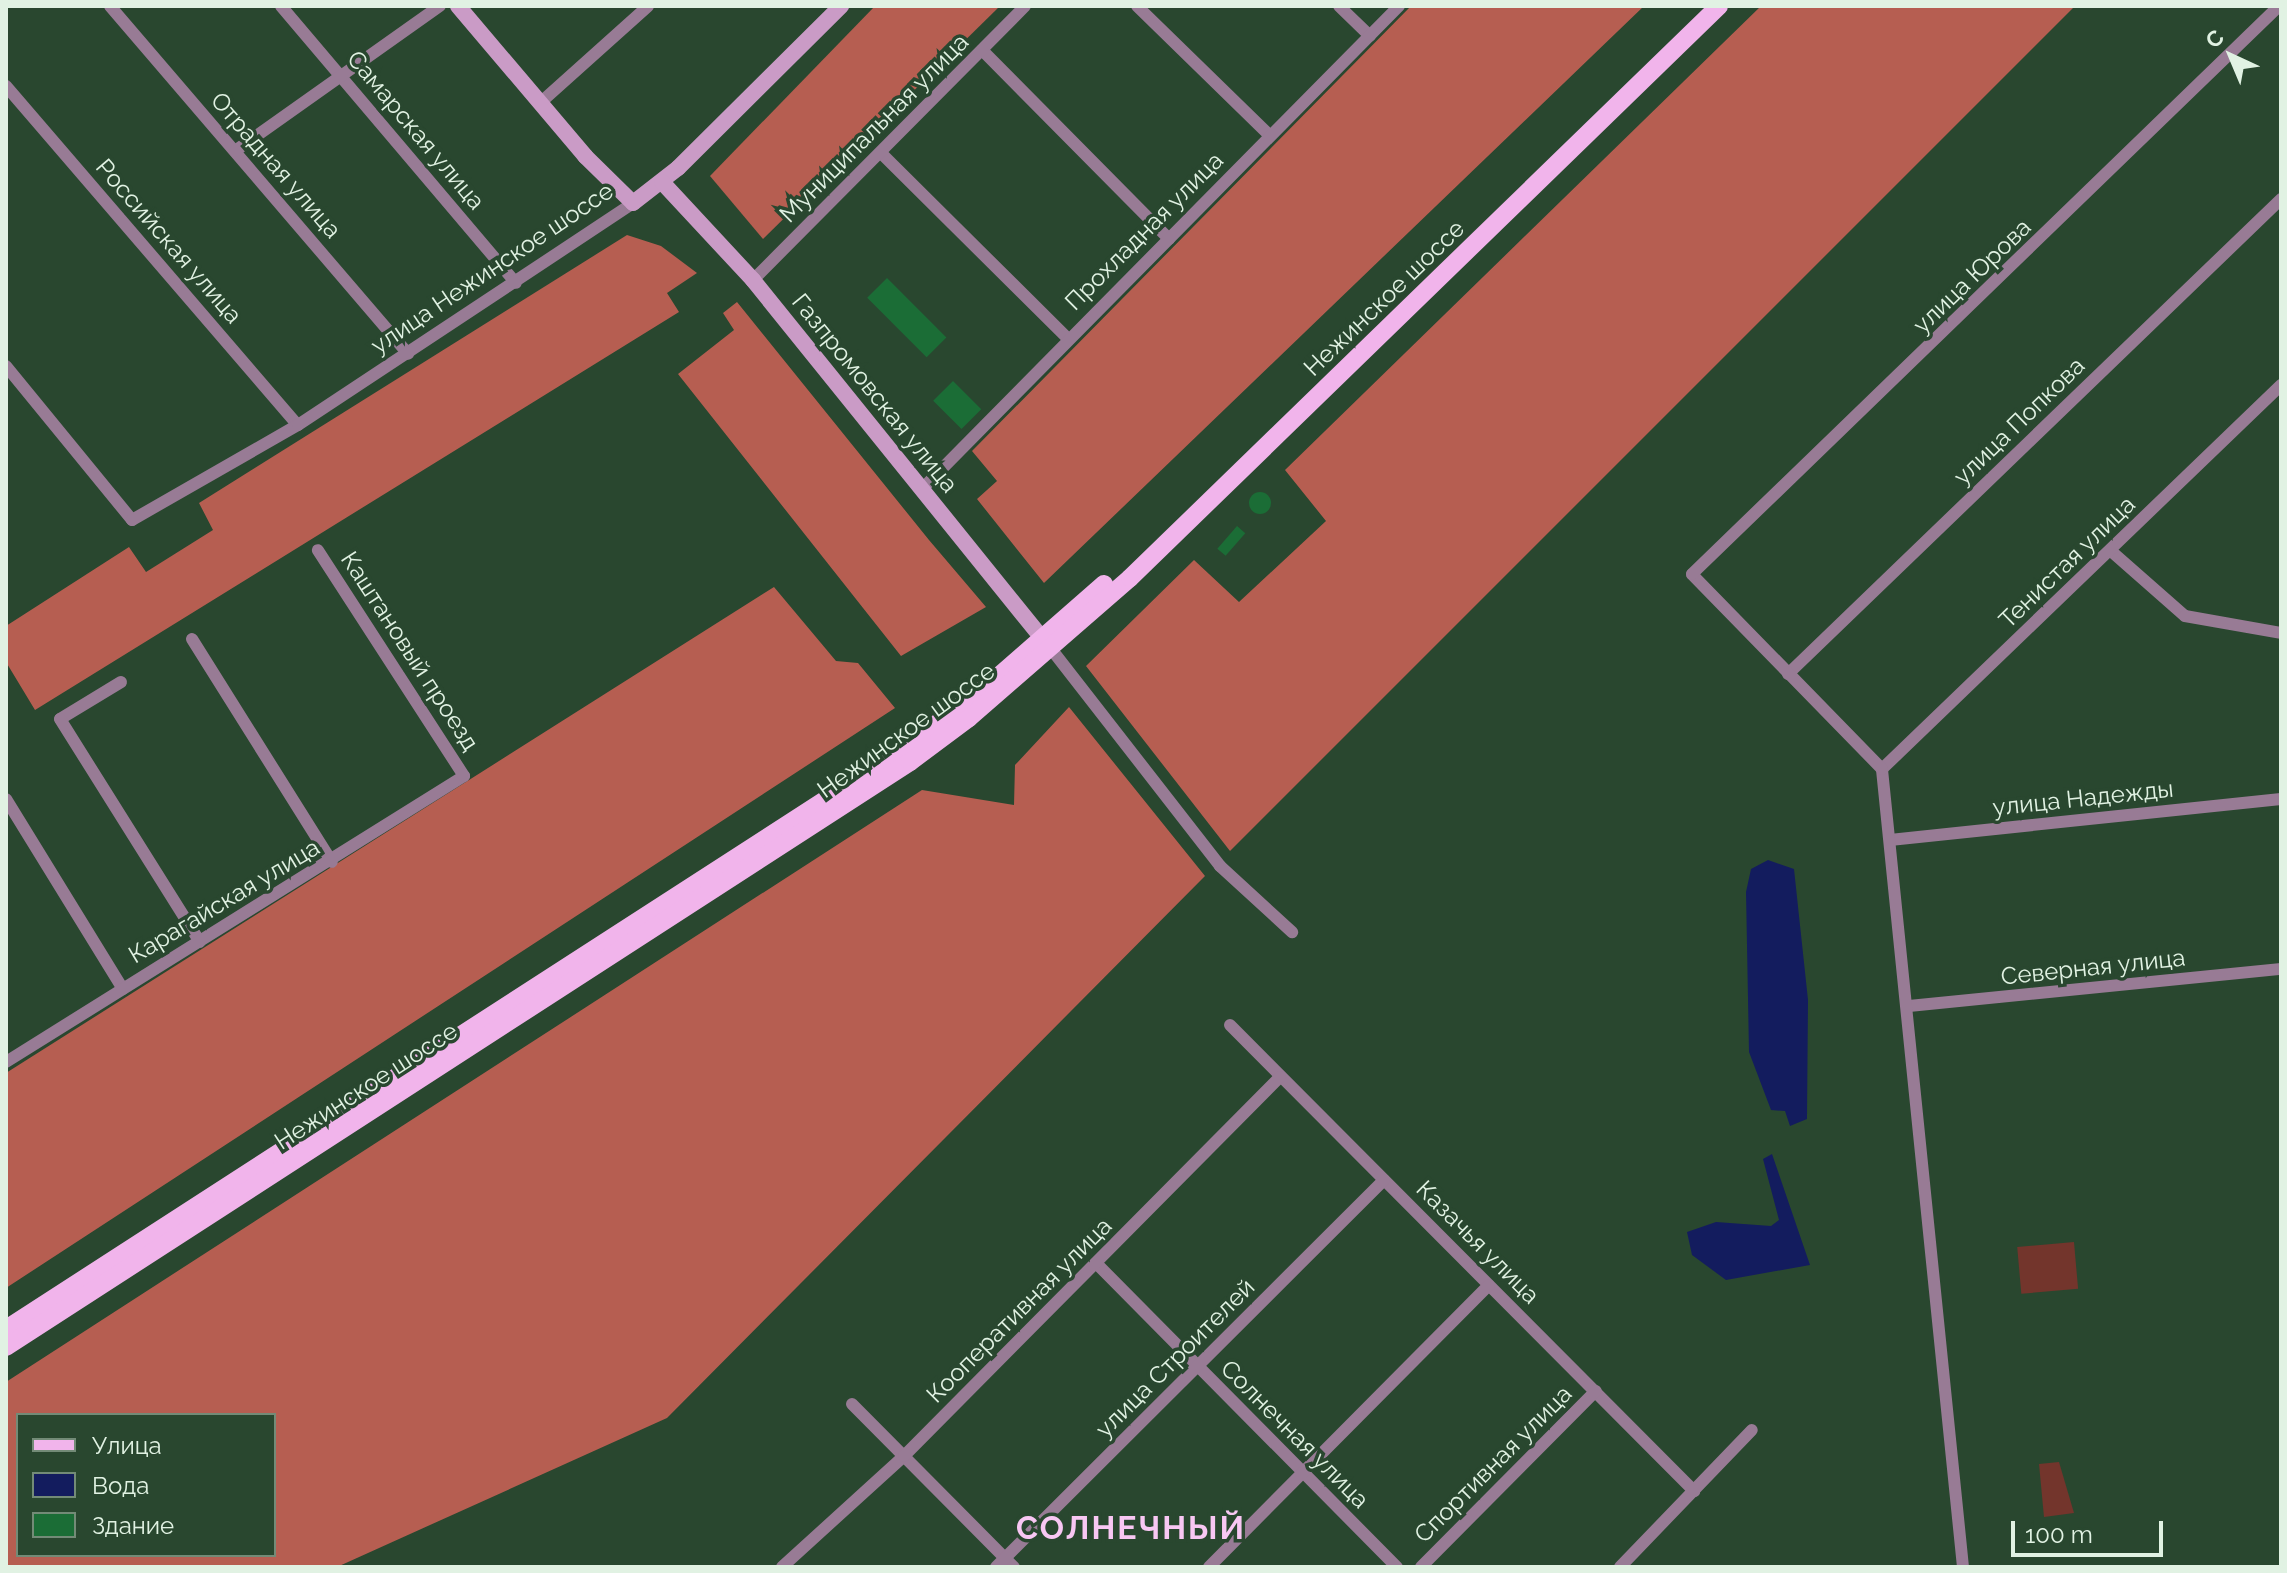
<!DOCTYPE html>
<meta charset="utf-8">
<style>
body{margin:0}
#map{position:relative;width:2287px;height:1573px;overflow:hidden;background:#29472f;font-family:Raleway,sans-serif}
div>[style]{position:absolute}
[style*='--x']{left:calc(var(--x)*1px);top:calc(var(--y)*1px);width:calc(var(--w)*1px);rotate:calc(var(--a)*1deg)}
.green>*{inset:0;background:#73352c;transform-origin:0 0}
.forest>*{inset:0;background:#b65e51}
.water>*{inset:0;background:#131c5e}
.building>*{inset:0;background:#1b6d36;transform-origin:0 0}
.round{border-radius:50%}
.minor>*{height:12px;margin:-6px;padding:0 6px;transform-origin:6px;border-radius:6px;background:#987b95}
.secondary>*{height:16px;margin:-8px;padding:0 8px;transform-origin:8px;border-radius:8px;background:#ca9bc6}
.primary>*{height:18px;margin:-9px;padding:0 9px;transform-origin:9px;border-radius:9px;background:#f1b4eb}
span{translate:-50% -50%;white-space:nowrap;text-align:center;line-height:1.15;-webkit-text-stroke:7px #29472f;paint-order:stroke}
.street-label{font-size:24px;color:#e1f2e3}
.district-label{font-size:32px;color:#f8c7f3;font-weight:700;letter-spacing:2px}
.frame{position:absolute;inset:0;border:8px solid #e1f2e3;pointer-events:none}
.legend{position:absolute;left:16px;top:1413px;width:260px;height:144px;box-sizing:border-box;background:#29472f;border:2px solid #738b77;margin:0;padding:10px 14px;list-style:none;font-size:24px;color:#e1f2e3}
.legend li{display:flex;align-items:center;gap:16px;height:40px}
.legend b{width:40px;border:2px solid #738b77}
.north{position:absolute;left:2191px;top:16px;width:80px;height:80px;-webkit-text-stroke:6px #29472f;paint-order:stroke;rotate:316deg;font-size:22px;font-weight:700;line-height:32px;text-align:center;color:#e1f2e3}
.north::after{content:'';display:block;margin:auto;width:28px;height:36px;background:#e1f2e3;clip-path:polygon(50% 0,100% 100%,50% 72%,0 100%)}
.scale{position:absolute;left:2011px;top:1521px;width:152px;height:36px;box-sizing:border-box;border:4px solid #e1f2e3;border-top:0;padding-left:10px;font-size:24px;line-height:28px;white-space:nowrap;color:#e1f2e3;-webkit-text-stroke:6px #29472f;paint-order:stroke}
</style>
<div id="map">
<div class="green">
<div style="left:2074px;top:1242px;width:47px;height:57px;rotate:85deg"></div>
<div style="clip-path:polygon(2059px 1462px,2074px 1513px,2044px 1517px,2039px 1464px)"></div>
</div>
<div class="forest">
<div style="clip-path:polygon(875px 6px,1000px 6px,763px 239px,710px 176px)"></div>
<div style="clip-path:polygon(1411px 6px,1644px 6px,1044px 583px,977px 499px,997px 481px,972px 451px)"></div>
<div style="clip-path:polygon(1761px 6px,2075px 6px,1230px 851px,1086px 666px,1194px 560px,1239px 602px,1326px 521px,1285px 470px)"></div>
<div style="clip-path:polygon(627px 235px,661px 246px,697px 273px,667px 293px,679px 312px,35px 710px,6px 662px,6px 626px,129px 547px,146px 572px,213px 530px,199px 503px)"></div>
<div style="clip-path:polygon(737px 302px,929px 540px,986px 607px,901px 656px,678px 374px,734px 330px,723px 313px)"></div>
<div style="clip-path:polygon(774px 587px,836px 661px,858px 663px,895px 708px,6px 1288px,6px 1073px)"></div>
<div style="clip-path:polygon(evenodd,1069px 707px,1205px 876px,667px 1418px,337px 1567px,6px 1567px,6px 1382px,922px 790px,1014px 805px,1015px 765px,1069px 707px,274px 1415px,274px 1555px,18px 1555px,18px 1415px,274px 1415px)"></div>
</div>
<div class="water">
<div style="clip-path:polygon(1768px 860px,1794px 869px,1808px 1000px,1807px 1119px,1790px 1126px,1785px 1111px,1771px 1110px,1749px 1052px,1746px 892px,1751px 869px)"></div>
<div style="clip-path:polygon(1772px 1154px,1810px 1265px,1726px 1280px,1692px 1255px,1687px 1232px,1716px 1222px,1771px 1226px,1779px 1220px,1763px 1159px)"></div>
</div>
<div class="building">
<div style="left:887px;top:278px;width:84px;height:28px;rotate:45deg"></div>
<div style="left:953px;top:381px;width:40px;height:28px;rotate:45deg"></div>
<div class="round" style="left:1249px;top:492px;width:22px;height:22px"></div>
<div style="left:1237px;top:526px;width:11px;height:30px;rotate:41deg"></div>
</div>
<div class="minor">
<div style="--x:110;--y:6;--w:458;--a:49.4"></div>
<div style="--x:281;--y:6;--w:363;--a:49.7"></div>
<div style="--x:1137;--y:6;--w:186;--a:44.3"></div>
<div style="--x:1339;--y:6;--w:43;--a:44.1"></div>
<div style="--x:982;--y:50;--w:266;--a:45.3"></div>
<div style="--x:6;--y:86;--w:447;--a:49.3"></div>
<div style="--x:540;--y:103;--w:145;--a:-41.9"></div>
<div style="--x:235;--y:151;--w:251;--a:-35.3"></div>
<div style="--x:881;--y:153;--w:264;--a:44.8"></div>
<div style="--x:753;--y:280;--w:386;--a:-45.2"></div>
<div style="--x:6;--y:366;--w:199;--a:50.7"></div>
<div style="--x:132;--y:520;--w:191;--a:-29.8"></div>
<div style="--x:298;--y:425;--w:402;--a:-33.5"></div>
<div style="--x:922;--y:489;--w:679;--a:-45.36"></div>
<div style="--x:2111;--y:551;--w:98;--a:41.3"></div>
<div style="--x:2185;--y:616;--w:97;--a:10"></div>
<div style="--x:192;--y:639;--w:263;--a:57.9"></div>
<div style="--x:1052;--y:650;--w:274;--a:52.1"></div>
<div style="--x:1220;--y:866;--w:98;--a:42.5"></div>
<div style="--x:1788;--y:674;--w:685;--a:-43.93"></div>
<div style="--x:121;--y:682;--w:71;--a:148.8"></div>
<div style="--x:60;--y:719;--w:263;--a:57.9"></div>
<div style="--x:1882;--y:769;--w:554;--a:-43.9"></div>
<div style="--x:6;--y:799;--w:223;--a:58.4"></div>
<div style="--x:1890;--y:840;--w:393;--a:-6"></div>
<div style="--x:1909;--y:1006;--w:374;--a:-5.7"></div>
<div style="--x:1230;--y:1025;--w:658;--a:45.12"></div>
<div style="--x:6;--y:1062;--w:540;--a:-31.98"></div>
<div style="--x:464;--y:776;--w:269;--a:-122.9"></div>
<div style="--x:1096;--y:1263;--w:428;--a:45.3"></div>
<div style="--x:852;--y:1404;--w:230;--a:45.2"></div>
<div style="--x:782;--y:1567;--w:165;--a:-42.3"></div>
<div style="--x:904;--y:1456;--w:534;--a:-45.23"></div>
<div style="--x:996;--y:1567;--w:548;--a:-44.93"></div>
<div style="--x:1209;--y:1567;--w:397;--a:-45.2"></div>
<div style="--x:1421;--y:1567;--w:248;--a:-45.2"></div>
<div style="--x:1620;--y:1567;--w:190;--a:-46.1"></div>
<div style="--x:1963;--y:1567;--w:802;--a:-95.8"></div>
<div style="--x:1882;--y:769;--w:272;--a:-134.3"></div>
<div style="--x:1692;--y:574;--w:817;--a:-44.06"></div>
</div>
<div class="secondary">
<div style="--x:458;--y:6;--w:197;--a:49.7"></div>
<div style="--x:585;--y:156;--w:67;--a:44.4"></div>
<div style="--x:633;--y:203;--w:57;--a:-37.9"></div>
<div style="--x:678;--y:168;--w:230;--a:-44.8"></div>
<div style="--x:662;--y:182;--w:134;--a:47.1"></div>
<div style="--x:753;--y:280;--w:463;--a:51.1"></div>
</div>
<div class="primary">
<div style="--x:6;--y:1329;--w:1056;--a:-32.86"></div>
<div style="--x:893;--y:756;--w:114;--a:-36.5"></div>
<div style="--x:985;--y:688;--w:158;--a:-41.2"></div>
<div style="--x:6;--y:1347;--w:1077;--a:-32.91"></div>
<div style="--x:910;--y:762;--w:74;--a:-36.7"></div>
<div style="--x:969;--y:718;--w:213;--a:-41"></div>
<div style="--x:1130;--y:578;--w:821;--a:-44.16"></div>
</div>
<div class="street-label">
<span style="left:874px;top:128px;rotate:-45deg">Муниципальная улица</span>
<span style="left:416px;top:130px;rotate:50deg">Самарская улица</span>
<span style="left:276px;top:165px;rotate:49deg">Отрадная улица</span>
<span style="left:1144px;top:231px;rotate:-45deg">Прохладная улица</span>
<span style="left:169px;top:241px;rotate:49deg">Российская улица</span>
<span style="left:492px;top:268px;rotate:-34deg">улица Нежинское шоссе</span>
<span style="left:1972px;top:276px;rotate:-44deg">улица Юрова</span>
<span style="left:1384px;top:298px;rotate:-44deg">Нежинское шоссе</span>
<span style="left:875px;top:393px;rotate:51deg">Газпромовская улица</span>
<span style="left:2019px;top:421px;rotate:-44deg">улица Попкова</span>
<span style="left:2067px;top:562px;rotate:-44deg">Тенистая улица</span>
<span style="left:410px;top:651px;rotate:57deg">Каштановый проезд</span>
<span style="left:906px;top:730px;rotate:-36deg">Нежинское шоссе</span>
<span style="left:2083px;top:798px;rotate:-6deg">улица Надежды</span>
<span style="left:224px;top:901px;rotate:-31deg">Карагайская улица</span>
<span style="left:2093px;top:967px;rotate:-6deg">Северная улица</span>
<span style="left:366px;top:1086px;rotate:-33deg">Нежинское шоссе</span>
<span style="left:1478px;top:1242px;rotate:45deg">Казачья улица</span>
<span style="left:1019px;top:1310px;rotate:-45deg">Кооперативная улица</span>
<span style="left:1175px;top:1358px;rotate:-45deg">улица Строителей</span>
<span style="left:1295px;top:1434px;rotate:45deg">Солнечная улица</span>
<span style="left:1493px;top:1464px;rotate:-45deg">Спортивная улица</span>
</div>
<div class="district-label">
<span style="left:1131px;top:1528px">СОЛНЕЧНЫЙ</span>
</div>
<div class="frame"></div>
<ul class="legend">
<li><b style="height:10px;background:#f1b4eb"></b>Улица</li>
<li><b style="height:22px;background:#131c5e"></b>Вода</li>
<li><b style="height:22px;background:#1b6d36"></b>Здание</li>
</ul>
<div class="north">С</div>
<div class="scale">100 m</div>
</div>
